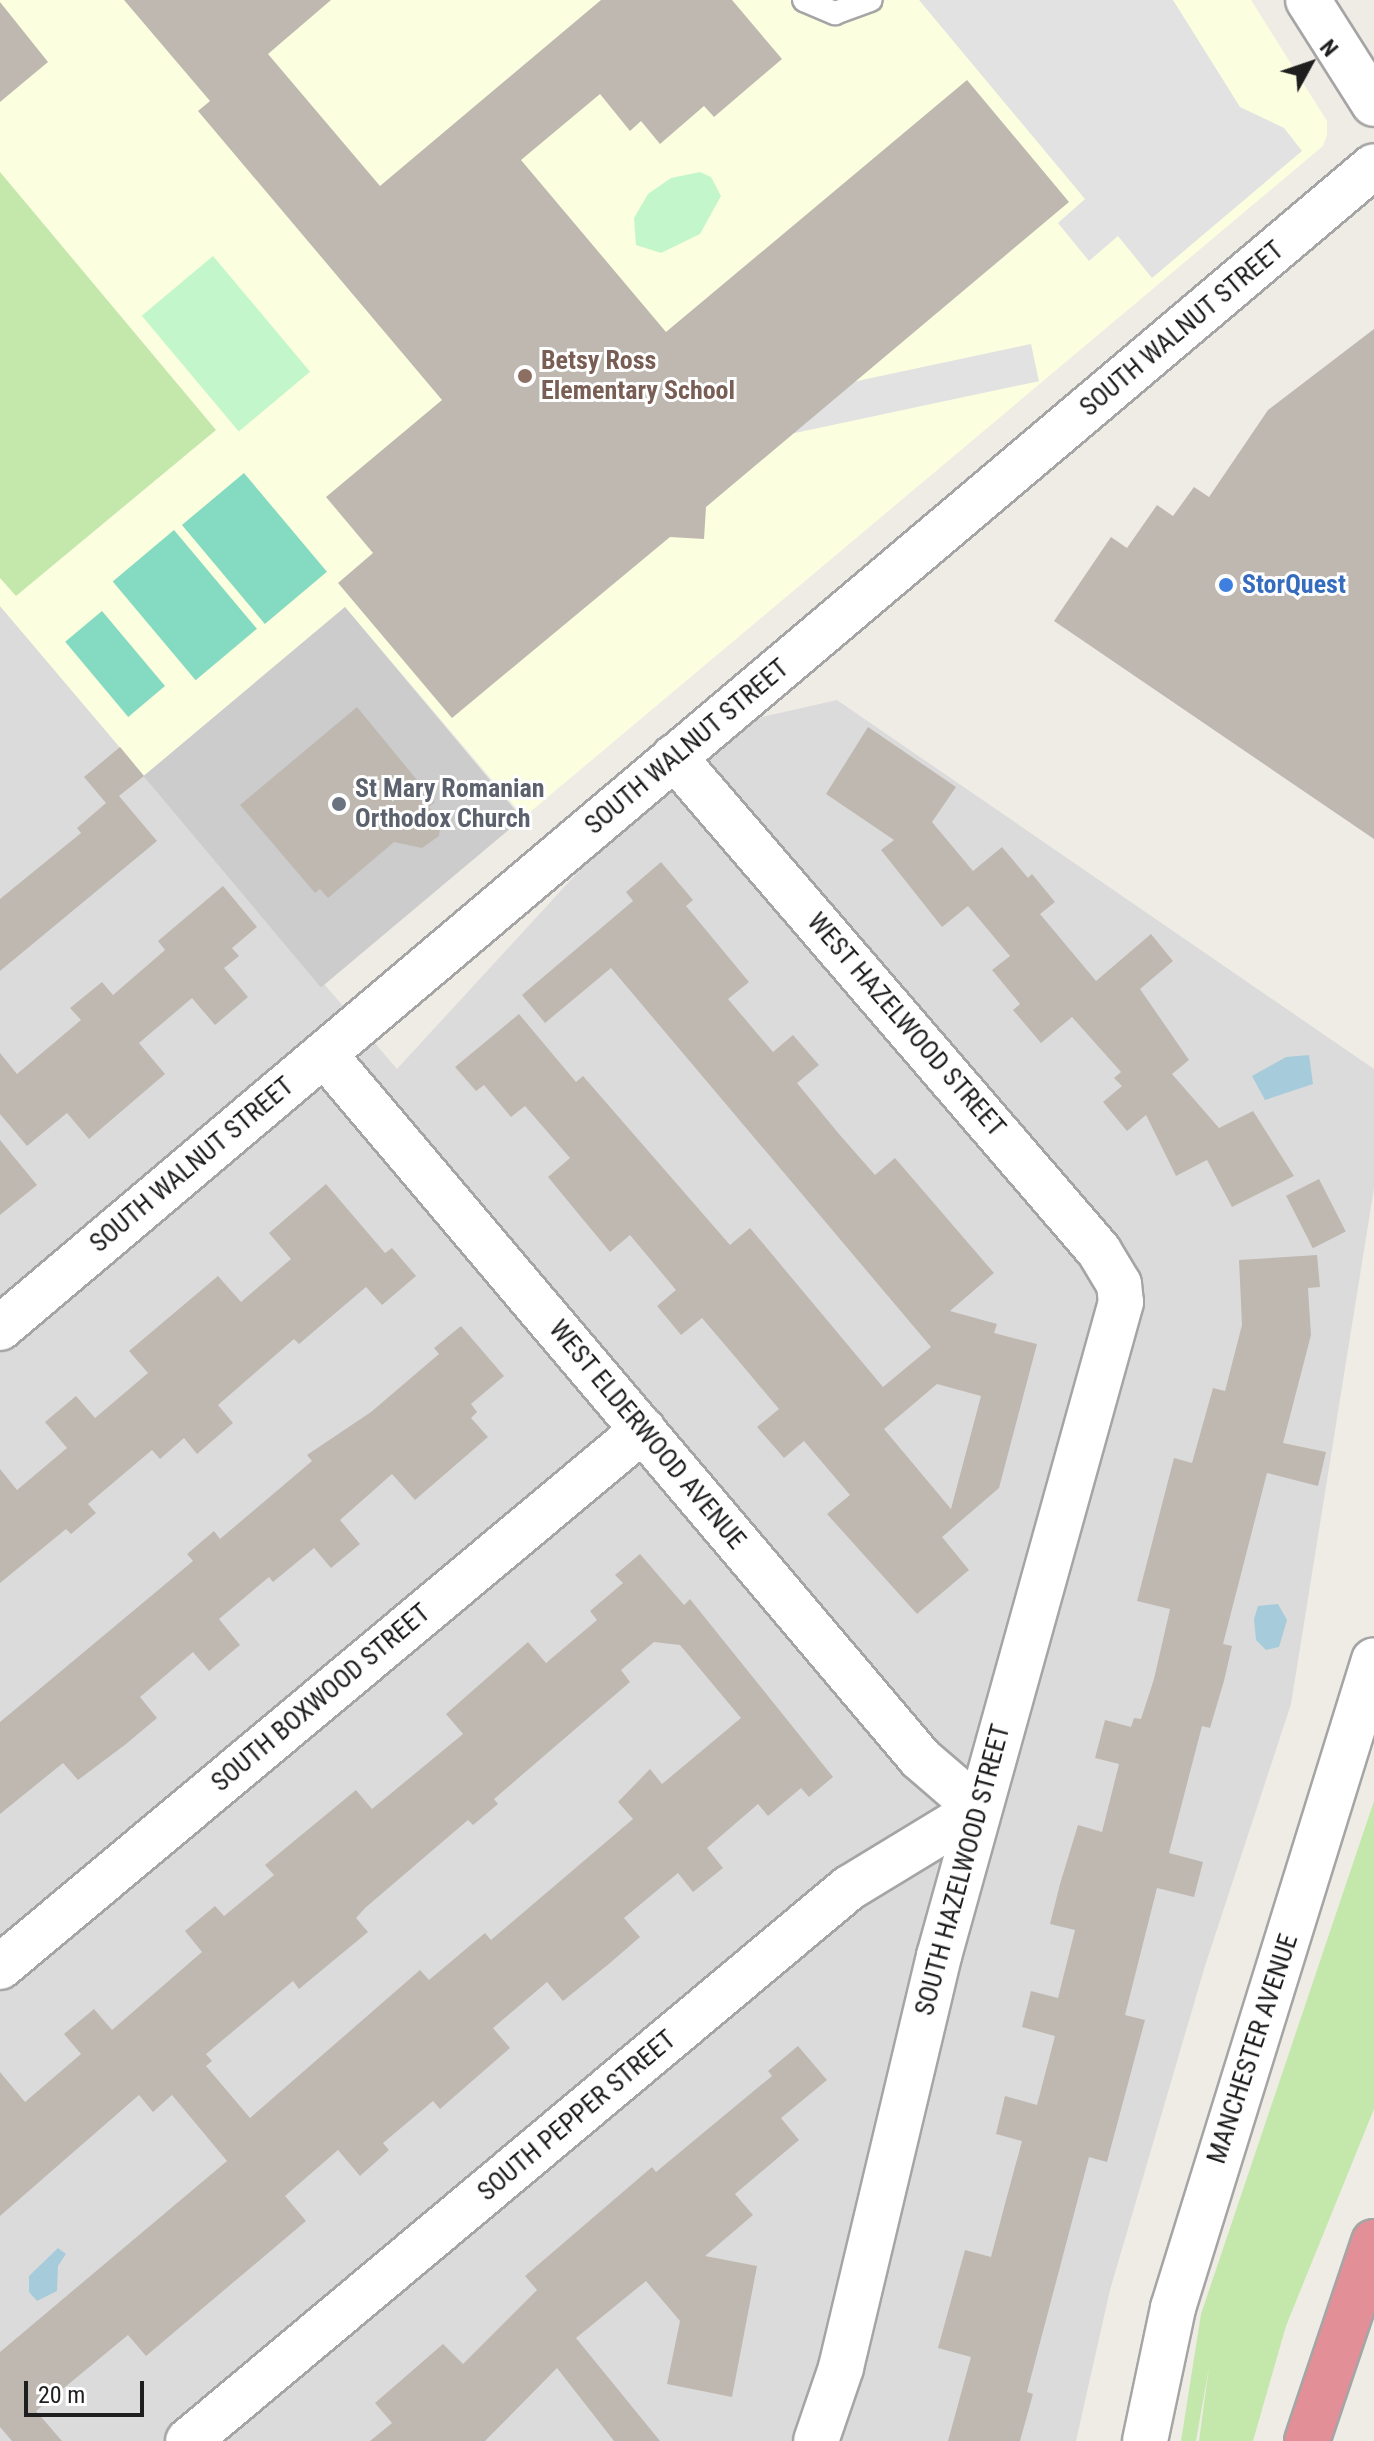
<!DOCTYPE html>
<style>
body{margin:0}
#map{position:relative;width:1374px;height:2441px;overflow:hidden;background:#efece5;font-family:"Roboto Condensed",sans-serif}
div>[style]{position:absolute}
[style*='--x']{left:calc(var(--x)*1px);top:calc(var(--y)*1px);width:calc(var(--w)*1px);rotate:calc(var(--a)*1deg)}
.residential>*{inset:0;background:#dcdbdb}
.education>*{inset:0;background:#fbfedf}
.religious>*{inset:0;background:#ccc;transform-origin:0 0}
.grass>*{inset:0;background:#c4e7ac}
.park>*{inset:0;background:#c3f7cb;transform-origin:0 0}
.pitch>*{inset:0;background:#85dbc1;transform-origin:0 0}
.parking>*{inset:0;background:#e2e2e2;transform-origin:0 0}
.water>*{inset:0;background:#a6cbdb}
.building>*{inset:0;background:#bfb8b1;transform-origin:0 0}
.roads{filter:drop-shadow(2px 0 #a5a5a5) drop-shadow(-2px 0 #a5a5a5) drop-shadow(0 2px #a5a5a5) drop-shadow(0 -2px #a5a5a5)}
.service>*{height:22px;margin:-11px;padding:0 11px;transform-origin:11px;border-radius:11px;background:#fff}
.minor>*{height:44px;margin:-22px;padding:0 22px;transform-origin:22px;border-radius:22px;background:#fff}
.tertiary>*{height:44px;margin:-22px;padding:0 22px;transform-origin:22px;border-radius:22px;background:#fff}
.motorway>*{height:44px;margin:-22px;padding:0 22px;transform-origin:22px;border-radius:22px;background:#e38f98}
.dots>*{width:22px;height:22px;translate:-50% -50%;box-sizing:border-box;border:4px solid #fff;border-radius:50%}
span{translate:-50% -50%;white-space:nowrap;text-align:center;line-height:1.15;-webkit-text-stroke:6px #fff;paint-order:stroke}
.street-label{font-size:26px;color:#1e1e1e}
.education-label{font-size:26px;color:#785e54;font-weight:700}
.left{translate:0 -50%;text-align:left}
.shop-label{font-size:26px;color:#366cbe;font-weight:700}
.worship-label{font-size:26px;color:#5b616d;font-weight:700}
.north{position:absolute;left:1270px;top:24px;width:80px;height:80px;-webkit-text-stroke:6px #fff;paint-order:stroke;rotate:50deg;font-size:22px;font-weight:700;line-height:32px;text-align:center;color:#1e1e1e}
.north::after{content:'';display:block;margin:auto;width:28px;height:36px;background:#1e1e1e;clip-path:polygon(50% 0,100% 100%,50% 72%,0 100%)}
.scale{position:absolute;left:24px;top:2381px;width:120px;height:36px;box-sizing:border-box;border:4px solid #1e1e1e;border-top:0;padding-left:10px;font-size:24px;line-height:28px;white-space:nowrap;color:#1e1e1e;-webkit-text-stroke:6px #fff;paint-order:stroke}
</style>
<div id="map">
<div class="residential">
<div style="clip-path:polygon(0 606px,397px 1069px,613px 834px,758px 718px,837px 700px,1374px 1069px,1374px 1188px,1291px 1704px,1205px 1966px,1110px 2290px,1076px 2441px,0 2441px)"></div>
</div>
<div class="education">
<div style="clip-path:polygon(0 0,1251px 0,1327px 121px,1327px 135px,1323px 146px,524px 817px,345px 607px,144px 776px,0 606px)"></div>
</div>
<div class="religious">
<div style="left:345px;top:607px;width:276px;height:263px;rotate:50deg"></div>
</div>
<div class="grass">
<div style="clip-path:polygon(0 172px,216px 430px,16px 596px,0 578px)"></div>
<div style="clip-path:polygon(1374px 1801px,1374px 2109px,1286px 2326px,1253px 2441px,1199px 2441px,1209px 2367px,1196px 2441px,1181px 2441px,1201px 2314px)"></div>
</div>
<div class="park">
<div style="clip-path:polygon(700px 172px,711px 177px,721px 196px,700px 234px,661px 253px,636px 245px,634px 218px,648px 194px,671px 178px)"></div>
<div style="left:213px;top:256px;width:151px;height:93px;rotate:50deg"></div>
</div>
<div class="pitch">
<div style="left:244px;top:473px;width:129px;height:81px;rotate:50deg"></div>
<div style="left:174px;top:530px;width:129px;height:80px;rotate:50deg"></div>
<div style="left:102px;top:611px;width:98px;height:48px;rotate:50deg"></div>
</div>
<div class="parking">
<div style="clip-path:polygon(919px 0,1173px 0,1240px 107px,1284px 128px,1302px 151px,1152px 278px,1118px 236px,1089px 261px,1058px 223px,1085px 199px)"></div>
<div style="left:1031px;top:344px;width:38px;height:444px;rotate:78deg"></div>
</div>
<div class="water">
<div style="clip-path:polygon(1309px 1055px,1313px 1084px,1265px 1100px,1252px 1076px,1286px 1057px)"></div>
<div style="clip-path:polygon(1278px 1604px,1287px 1620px,1279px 1647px,1266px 1650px,1256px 1640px,1254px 1619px,1258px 1606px)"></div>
<div style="clip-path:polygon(58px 2248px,66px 2254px,58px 2266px,57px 2291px,37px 2301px,29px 2292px,29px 2276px)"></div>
</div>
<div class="building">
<div style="clip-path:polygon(124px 0,331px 0,268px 54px,380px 186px,601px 0,732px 0,782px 59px,714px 117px,704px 106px,660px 144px,641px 121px,630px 131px,600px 94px,521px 160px,666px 332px,967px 80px,1069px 202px,706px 507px,704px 539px,670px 537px,452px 718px,338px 583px,373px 553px,326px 497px,442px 400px,198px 111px,210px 101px)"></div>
<div style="clip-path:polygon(0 2px,48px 62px,0 102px)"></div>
<div style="clip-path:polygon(1374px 329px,1374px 839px,1054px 621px,1111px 537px,1127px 548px,1157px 505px,1173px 516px,1194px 487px,1209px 497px,1268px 410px)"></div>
<div style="clip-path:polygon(357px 707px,435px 802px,429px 807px,441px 821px,439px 836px,422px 848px,394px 842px,328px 898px,320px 889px,315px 893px,240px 805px)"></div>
<div style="clip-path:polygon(868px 727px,956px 787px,932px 822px,973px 871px,1002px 847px,1028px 878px,1032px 874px,1055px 902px,1040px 914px,1096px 981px,1151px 934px,1173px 961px,1140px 989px,1189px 1060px,1172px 1074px,1219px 1128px,1253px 1111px,1294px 1176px,1232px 1207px,1207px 1160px,1176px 1176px,1146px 1115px,1127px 1131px,1103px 1102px,1122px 1086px,1114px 1078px,1121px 1072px,1072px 1017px,1041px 1043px,1013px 1010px,1020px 1004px,992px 970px,1010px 956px,968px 906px,942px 927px,881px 850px,894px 840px,826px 794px)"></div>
<div style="clip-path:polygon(120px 747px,144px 776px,119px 796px,157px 841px,0 971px,0 899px,81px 833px,77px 828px,106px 803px,84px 777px)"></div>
<div style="clip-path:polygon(evenodd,661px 862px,693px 900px,686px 906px,749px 982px,728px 999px,773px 1052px,793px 1035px,819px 1065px,797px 1083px,839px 1134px,875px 1175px,895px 1158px,994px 1273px,950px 1311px,997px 1324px,994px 1333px,1037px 1344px,999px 1488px,942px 1537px,969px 1570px,917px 1614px,827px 1514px,850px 1495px,804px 1441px,784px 1458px,757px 1427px,779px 1409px,737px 1359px,702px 1318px,681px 1335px,657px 1306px,676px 1290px,630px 1235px,610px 1252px,548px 1177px,570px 1158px,525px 1106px,511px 1117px,484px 1085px,476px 1091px,455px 1067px,519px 1014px,576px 1082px,583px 1076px,730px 1245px,750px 1228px,883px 1387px,931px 1347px,611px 968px,545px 1023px,522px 995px,633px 901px,626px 892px,661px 862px,937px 1384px,981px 1396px,951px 1509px,884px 1429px,937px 1384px)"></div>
<div style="clip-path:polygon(223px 886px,257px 927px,232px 948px,239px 956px,224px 968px,248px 997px,215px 1025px,192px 998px,139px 1043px,165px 1074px,89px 1139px,67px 1113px,27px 1146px,0 1114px,0 1053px,17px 1074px,81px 1020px,70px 1008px,102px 982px,113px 995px,165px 950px,158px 941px)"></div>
<div style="clip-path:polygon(0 1140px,37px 1185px,0 1215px)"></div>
<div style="left:1319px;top:1179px;width:59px;height:37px;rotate:63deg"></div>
<div style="clip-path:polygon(326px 1184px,385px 1253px,392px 1248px,416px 1276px,382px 1305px,366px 1287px,299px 1344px,294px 1339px,218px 1405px,233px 1423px,197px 1454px,184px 1438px,160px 1459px,152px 1450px,88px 1504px,96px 1513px,71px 1534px,66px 1529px,0 1583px,0 1469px,17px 1490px,67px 1448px,45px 1422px,76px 1396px,95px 1418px,148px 1373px,129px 1351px,218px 1276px,241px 1302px,291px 1259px,269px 1233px)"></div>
<div style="clip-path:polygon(1317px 1255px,1320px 1287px,1308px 1288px,1311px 1335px,1283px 1443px,1326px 1452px,1318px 1486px,1267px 1473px,1223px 1644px,1232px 1646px,1224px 1681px,1210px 1728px,1202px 1726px,1169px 1853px,1203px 1862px,1194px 1897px,1157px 1888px,1125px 2015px,1145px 2020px,1107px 2162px,1089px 2157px,1027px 2392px,1033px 2394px,1020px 2441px,948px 2441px,971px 2357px,938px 2348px,965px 2250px,991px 2257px,1006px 2200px,1022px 2141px,996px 2134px,1005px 2096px,1037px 2105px,1055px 2036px,1022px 2027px,1031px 1991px,1058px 1998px,1075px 1930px,1050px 1924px,1060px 1884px,1078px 1825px,1102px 1832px,1119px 1764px,1095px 1758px,1105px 1720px,1131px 1727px,1134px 1718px,1141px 1719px,1154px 1679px,1170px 1609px,1137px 1601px,1174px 1458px,1192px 1463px,1213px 1388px,1225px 1391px,1242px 1325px,1239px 1260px)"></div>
<div style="clip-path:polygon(461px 1326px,504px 1376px,471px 1404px,477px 1412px,471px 1418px,488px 1437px,415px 1500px,392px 1474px,340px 1520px,360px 1544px,331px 1568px,314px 1548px,273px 1582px,269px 1577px,219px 1619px,240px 1645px,209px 1671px,193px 1652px,140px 1697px,157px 1718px,126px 1744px,78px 1780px,63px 1763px,0 1814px,0 1722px,193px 1561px,187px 1554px,214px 1531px,220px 1539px,312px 1461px,307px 1455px,371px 1412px,439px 1354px,434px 1348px)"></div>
<div style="clip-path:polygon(evenodd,640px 1554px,684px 1605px,690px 1599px,833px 1777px,809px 1797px,801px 1788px,768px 1816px,758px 1804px,707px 1848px,723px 1868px,693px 1892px,678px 1873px,624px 1918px,640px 1937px,610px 1963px,563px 2001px,547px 1982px,493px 2028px,510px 2048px,440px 2109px,433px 2101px,383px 2143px,389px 2150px,360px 2176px,338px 2150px,285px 2196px,306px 2221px,146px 2356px,128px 2335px,36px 2411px,62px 2441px,12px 2441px,0 2427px,0 2352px,227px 2161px,172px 2095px,153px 2112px,139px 2095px,0 2216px,0 2072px,25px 2102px,81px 2054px,64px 2034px,94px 2009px,112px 2030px,202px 1952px,185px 1931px,215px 1906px,224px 1916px,274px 1875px,265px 1865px,356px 1790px,372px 1809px,463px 1734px,446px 1714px,528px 1642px,546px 1663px,597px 1620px,590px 1611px,623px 1583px,615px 1575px,640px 1554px,654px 1642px,680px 1645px,741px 1718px,662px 1784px,650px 1769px,618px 1802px,633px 1819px,491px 1940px,485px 1933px,429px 1980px,420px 1970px,250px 2118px,206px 2066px,212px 2061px,206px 2054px,293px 1981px,299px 1989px,368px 1932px,356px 1918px,365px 1908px,468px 1820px,473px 1825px,498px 1804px,494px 1799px,630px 1682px,621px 1670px,654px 1642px)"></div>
<div style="clip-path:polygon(798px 2046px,827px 2080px,781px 2118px,799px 2140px,735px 2194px,753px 2215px,705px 2256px,757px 2266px,732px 2397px,667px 2384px,680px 2321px,646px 2281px,576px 2338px,660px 2441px,614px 2441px,557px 2368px,485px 2441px,370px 2441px,392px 2423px,375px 2403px,443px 2344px,463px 2364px,537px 2290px,525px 2276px,652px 2167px,656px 2172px,772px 2076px,768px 2071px)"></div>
</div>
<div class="roads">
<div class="service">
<div style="--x:804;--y:0;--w:34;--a:23"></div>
<div style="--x:835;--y:13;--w:38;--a:-20"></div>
</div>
<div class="minor">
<div style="--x:1308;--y:0;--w:123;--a:57.6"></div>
<div style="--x:674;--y:757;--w:652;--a:49.29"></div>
<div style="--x:1099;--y:1251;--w:39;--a:59"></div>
<div style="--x:1119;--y:1284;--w:18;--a:84"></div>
<div style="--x:1121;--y:1302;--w:679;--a:105.55"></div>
<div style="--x:939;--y:1956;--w:423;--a:103.4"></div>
<div style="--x:841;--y:2368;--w:77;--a:108.9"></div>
<div style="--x:0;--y:1967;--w:838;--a:-39.87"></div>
<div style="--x:188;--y:2441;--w:862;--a:-39.92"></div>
<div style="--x:849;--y:1888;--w:152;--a:-31.3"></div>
<div style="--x:979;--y:1809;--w:78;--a:-139.2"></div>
<div style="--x:920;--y:1758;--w:922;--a:-130.25"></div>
</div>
<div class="tertiary">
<div style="--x:0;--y:1328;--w:1799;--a:-40.22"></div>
<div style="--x:1145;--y:2441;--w:136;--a:-78.1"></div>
<div style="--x:1173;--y:2308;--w:678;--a:-72.77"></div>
</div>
<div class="motorway">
<div style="--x:1307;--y:2441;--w:210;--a:-71.4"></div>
</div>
</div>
<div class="dots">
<div style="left:525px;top:376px;background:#8d6e63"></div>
<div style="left:1226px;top:585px;background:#3f7fe0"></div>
<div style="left:339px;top:804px;background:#6b7280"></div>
</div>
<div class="street-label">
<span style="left:1182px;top:329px;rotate:-40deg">SOUTH WALNUT STREET</span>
<span style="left:687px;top:747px;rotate:-40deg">SOUTH WALNUT STREET</span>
<span style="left:906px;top:1025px;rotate:49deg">WEST HAZELWOOD STREET</span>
<span style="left:192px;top:1165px;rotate:-40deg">SOUTH WALNUT STREET</span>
<span style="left:647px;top:1435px;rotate:50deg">WEST ELDERWOOD AVENUE</span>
<span style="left:321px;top:1698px;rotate:-40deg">SOUTH BOXWOOD STREET</span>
<span style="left:963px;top:1870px;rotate:-75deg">SOUTH HAZELWOOD STREET</span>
<span style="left:1253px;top:2049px;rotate:-72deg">MANCHESTER AVENUE</span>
<span style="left:577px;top:2116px;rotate:-40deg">SOUTH PEPPER STREET</span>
</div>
<div class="education-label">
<span class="left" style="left:541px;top:376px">Betsy Ross<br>Elementary School</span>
</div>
<div class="shop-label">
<span class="left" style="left:1242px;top:585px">StorQuest</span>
</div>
<div class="worship-label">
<span class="left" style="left:355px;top:804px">St Mary Romanian<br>Orthodox Church</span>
</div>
<div class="north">N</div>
<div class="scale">20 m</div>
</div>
